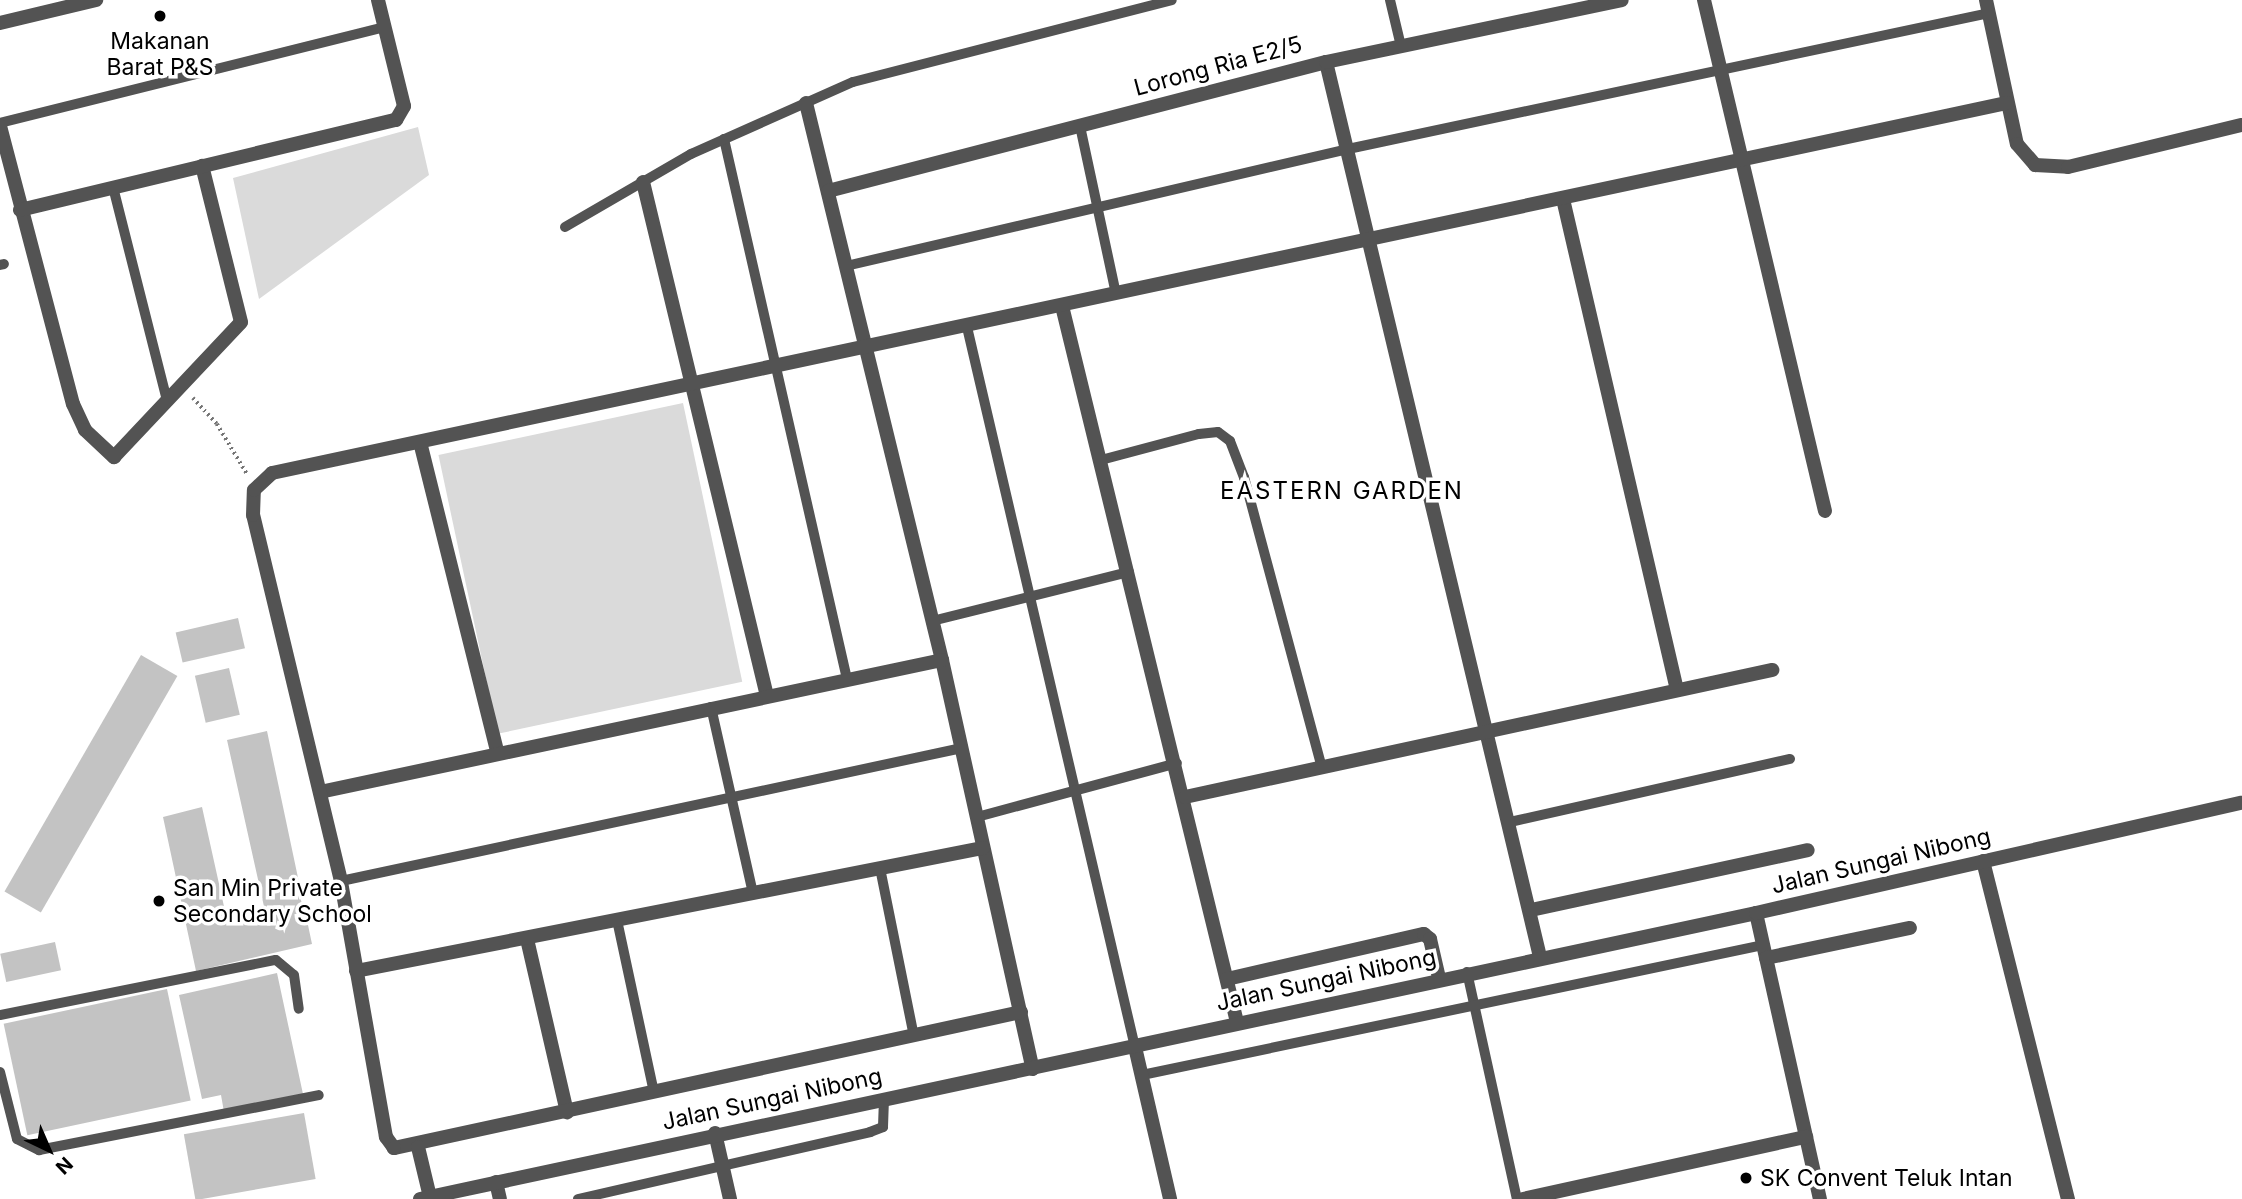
<!DOCTYPE html>
<style>
body{margin:0}
#map{position:relative;width:2242px;height:1199px;overflow:hidden;background:#fff;font-family:Inter,sans-serif}
div>[style]{position:absolute}
[style*='--x']{left:calc(var(--x)*1px);top:calc(var(--y)*1px);width:calc(var(--w)*1px);rotate:calc(var(--a)*1deg)}
.green>*{inset:0;background:#dadada;transform-origin:0 0}
.building>*{inset:0;background:#c3c3c3;transform-origin:0 0}
.path>*{height:3.5px;margin-top:-1.75px;transform-origin:0;background:repeating-linear-gradient(90deg,#757575 0 2px,transparent 0 5.5px)}
.service>*{height:10px;margin:-5px;padding:0 5px;transform-origin:5px;border-radius:5px;background:#535353}
.minor>*{height:14px;margin:-7px;padding:0 7px;transform-origin:7px;border-radius:7px;background:#535353}
.tertiary>*{height:14px;margin:-7px;padding:0 7px;transform-origin:7px;border-radius:7px;background:#535353}
.dots>*{width:19px;height:19px;translate:-50% -50%;box-sizing:border-box;border:4px solid #fff;border-radius:50%}
span{translate:-50% -50%;white-space:nowrap;text-align:center;line-height:1.15;-webkit-text-stroke:7px #fff;paint-order:stroke}
.poi-label{font-size:23px;color:#000}
.left{translate:0 -50%;text-align:left}
.street-label{font-size:23px;color:#000}
.neighbourhood-label{font-size:24px;color:#000;letter-spacing:2px}
.north{position:absolute;left:14px;top:1115px;width:70px;height:70px;-webkit-text-stroke:5px #fff;paint-order:stroke;rotate:136deg;font-size:19px;font-weight:700;line-height:28px;text-align:center;color:#000}
.north::after{content:'';display:block;margin:auto;width:24px;height:32px;background:#000;clip-path:polygon(50% 0,100% 100%,50% 72%,0 100%)}
</style>
<div id="map">
<div class="green">
<div style="clip-path:polygon(418px 127px,429px 175px,259px 299px,233px 178px)"></div>
<div style="left:683px;top:403px;width:285px;height:250px;rotate:78deg"></div>
</div>
<div class="building">
<div style="left:238px;top:618px;width:31px;height:64px;rotate:77deg"></div>
<div style="left:141px;top:655px;width:42px;height:273px;rotate:30deg"></div>
<div style="left:229px;top:668px;width:48px;height:35px;rotate:77deg"></div>
<div style="clip-path:polygon(267px 731px,312px 944px,196px 971px,163px 817px,202px 807px,227px 920px,265px 911px,227px 740px)"></div>
<div style="left:55px;top:942px;width:29px;height:56px;rotate:78deg"></div>
<div style="clip-path:polygon(277px 973px,303px 1094px,224px 1112px,221px 1095px,202px 1099px,179px 995px)"></div>
<div style="left:167px;top:989px;width:114px;height:167px;rotate:78deg"></div>
<div style="left:304px;top:1113px;width:67px;height:122px;rotate:80deg"></div>
</div>
<div class="path">
<div style="--x:193;--y:398;--w:35;--a:47"></div>
<div style="--x:217;--y:424;--w:58;--a:59"></div>
</div>
<div class="service">
<div style="--x:1390;--y:0;--w:47;--a:76.6"></div>
<div style="--x:0;--y:123;--w:396;--a:-14"></div>
<div style="--x:1080;--y:126;--w:172;--a:77.9"></div>
<div style="--x:724;--y:139;--w:554;--a:77.17"></div>
<div style="--x:113;--y:187;--w:221;--a:75.8"></div>
<div style="--x:565;--y:227;--w:146;--a:-30.1"></div>
<div style="--x:691;--y:154;--w:177;--a:-24"></div>
<div style="--x:853;--y:82;--w:329;--a:-14.4"></div>
<div style="--x:0;--y:265;--w:4;--a:-14"></div>
<div style="--x:846;--y:266;--w:515;--a:-13.12"></div>
<div style="--x:1348;--y:149;--w:655;--a:-11.98"></div>
<div style="--x:967;--y:327;--w:739;--a:76.87"></div>
<div style="--x:1101;--y:460;--w:101;--a:-14.9"></div>
<div style="--x:1199;--y:434;--w:19;--a:-6"></div>
<div style="--x:1218;--y:432;--w:15;--a:37"></div>
<div style="--x:1230;--y:441;--w:39;--a:69"></div>
<div style="--x:1244;--y:477;--w:298;--a:75"></div>
<div style="--x:932;--y:621;--w:203;--a:-14"></div>
<div style="--x:711;--y:707;--w:191;--a:77.3"></div>
<div style="--x:977;--y:817;--w:207;--a:-15.1"></div>
<div style="--x:1510;--y:822;--w:287;--a:-12.7"></div>
<div style="--x:880;--y:868;--w:171;--a:78.6"></div>
<div style="--x:341;--y:881;--w:635;--a:-12.09"></div>
<div style="--x:617;--y:920;--w:177;--a:77.9"></div>
<div style="--x:1467;--y:972;--w:232;--a:77.6"></div>
<div style="--x:0;--y:1015;--w:281;--a:-11.3"></div>
<div style="--x:276;--y:960;--w:23;--a:40"></div>
<div style="--x:294;--y:975;--w:34;--a:82"></div>
<div style="--x:0;--y:1072;--w:69;--a:75.8"></div>
<div style="--x:17;--y:1139;--w:25;--a:27"></div>
<div style="--x:39;--y:1150;--w:285;--a:-11.1"></div>
<div style="--x:1142;--y:1075;--w:634;--a:-11.82"></div>
<div style="--x:578;--y:1199;--w:300;--a:-12.9"></div>
<div style="--x:870;--y:1132;--w:14;--a:-21"></div>
<div style="--x:883;--y:1127;--w:28;--a:-88"></div>
</div>
<div class="minor">
<div style="--x:1704;--y:0;--w:525;--a:76.68"></div>
<div style="--x:1986;--y:0;--w:147;--a:77.9"></div>
<div style="--x:2017;--y:144;--w:28;--a:49"></div>
<div style="--x:2035;--y:165;--w:33;--a:3"></div>
<div style="--x:2068;--y:167;--w:179;--a:-13.6"></div>
<div style="--x:0;--y:23;--w:99;--a:-13.5"></div>
<div style="--x:1326;--y:62;--w:920;--a:76.55"></div>
<div style="--x:806;--y:103;--w:573;--a:76.28"></div>
<div style="--x:942;--y:660;--w:419;--a:77.5"></div>
<div style="--x:0;--y:126;--w:287;--a:75.3"></div>
<div style="--x:73;--y:404;--w:29;--a:65"></div>
<div style="--x:85;--y:430;--w:40;--a:43"></div>
<div style="--x:114;--y:457;--w:185;--a:-46.7"></div>
<div style="--x:241;--y:322;--w:161;--a:-104"></div>
<div style="--x:643;--y:182;--w:529;--a:76.44"></div>
<div style="--x:828;--y:191;--w:514;--a:-14.52"></div>
<div style="--x:1326;--y:62;--w:302;--a:-11.8"></div>
<div style="--x:1563;--y:199;--w:504;--a:76.93"></div>
<div style="--x:20;--y:210;--w:387;--a:-13.5"></div>
<div style="--x:396;--y:120;--w:16;--a:-60"></div>
<div style="--x:404;--y:106;--w:109;--a:-103.8"></div>
<div style="--x:1062;--y:306;--w:737;--a:76.27"></div>
<div style="--x:420;--y:442;--w:318;--a:76"></div>
<div style="--x:320;--y:792;--w:636;--a:-11.98"></div>
<div style="--x:1185;--y:797;--w:601;--a:-12.21"></div>
<div style="--x:1983;--y:861;--w:349;--a:75.9"></div>
<div style="--x:1531;--y:910;--w:283;--a:-12.2"></div>
<div style="--x:1756;--y:913;--w:293;--a:77.4"></div>
<div style="--x:527;--y:939;--w:178;--a:77"></div>
<div style="--x:1766;--y:958;--w:147;--a:-11.8"></div>
<div style="--x:356;--y:971;--w:639;--a:-11.1"></div>
<div style="--x:1227;--y:979;--w:202;--a:-12.9"></div>
<div style="--x:1424;--y:934;--w:8;--a:40"></div>
<div style="--x:1430;--y:939;--w:40;--a:77"></div>
<div style="--x:1021;--y:1012;--w:642;--a:167.76"></div>
<div style="--x:394;--y:1148;--w:14;--a:-126"></div>
<div style="--x:386;--y:1137;--w:260;--a:-100"></div>
<div style="--x:341;--y:881;--w:376;--a:-103.5"></div>
<div style="--x:253;--y:515;--w:25;--a:-88"></div>
<div style="--x:254;--y:490;--w:25;--a:-43"></div>
<div style="--x:272;--y:473;--w:1774;--a:-12.04"></div>
<div style="--x:1135;--y:1047;--w:156;--a:77"></div>
<div style="--x:715;--y:1133;--w:68;--a:77.2"></div>
<div style="--x:418;--y:1147;--w:51;--a:76.5"></div>
<div style="--x:496;--y:1182;--w:17;--a:77"></div>
<div style="--x:1523;--y:1199;--w:290;--a:-12.4"></div>
</div>
<div class="tertiary">
<div style="--x:420;--y:1199;--w:1366;--a:-12.08"></div>
<div style="--x:1756;--y:913;--w:498;--a:-12.8"></div>
</div>
<div class="dots">
<div style="left:160px;top:16px;background:#000"></div>
<div style="left:159px;top:901px;background:#000"></div>
<div style="left:1746px;top:1178px;background:#000"></div>
</div>
<div class="poi-label">
<span style="left:160px;top:54px">Makanan<br>Barat P&amp;S</span>
<span class="left" style="left:173px;top:901px">San Min Private<br>Secondary School</span>
<span class="left" style="left:1760px;top:1178px">SK Convent Teluk Intan</span>
</div>
<div class="street-label">
<span style="left:1218px;top:66px;rotate:-15deg">Lorong Ria E2/5</span>
<span style="left:1881px;top:861px;rotate:-13deg">Jalan Sungai Nibong</span>
<span style="left:1326px;top:980px;rotate:-12deg">Jalan Sungai Nibong</span>
<span style="left:772px;top:1099px;rotate:-12deg">Jalan Sungai Nibong</span>
</div>
<div class="neighbourhood-label">
<span style="left:1342px;top:491px">EASTERN GARDEN</span>
</div>
<div class="north">N</div>
</div>
